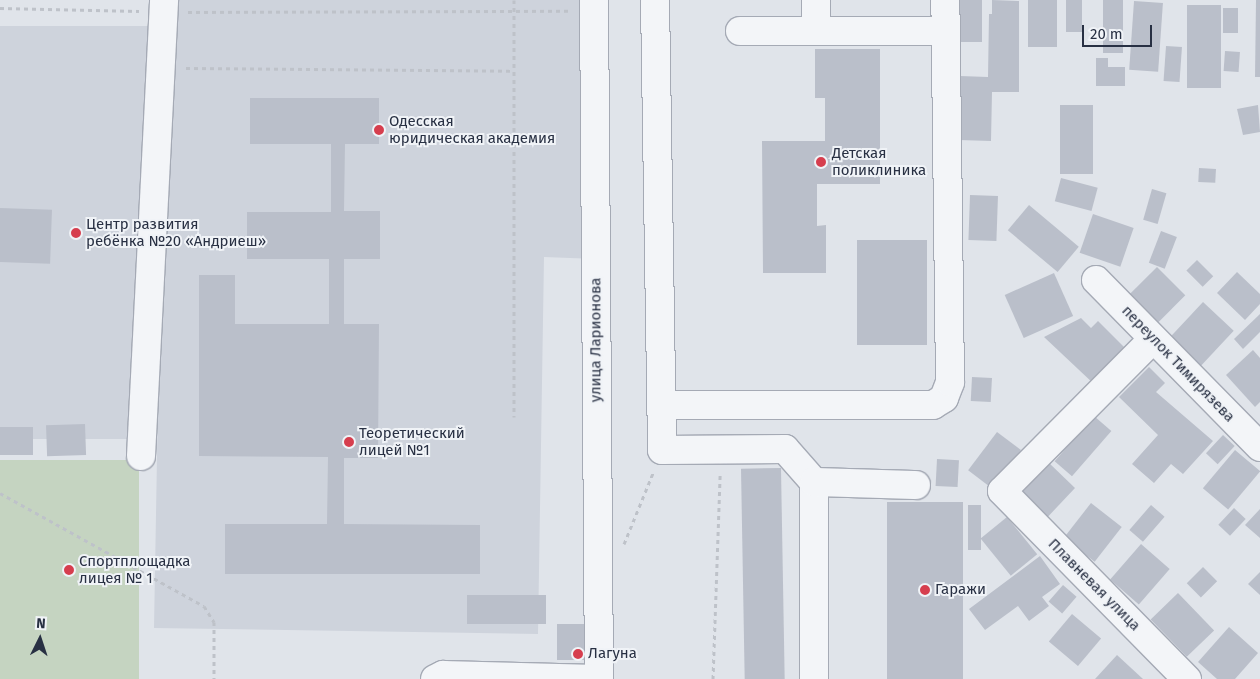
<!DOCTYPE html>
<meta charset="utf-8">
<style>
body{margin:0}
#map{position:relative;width:1260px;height:679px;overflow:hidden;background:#e0e4ea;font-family:"Fira Sans",sans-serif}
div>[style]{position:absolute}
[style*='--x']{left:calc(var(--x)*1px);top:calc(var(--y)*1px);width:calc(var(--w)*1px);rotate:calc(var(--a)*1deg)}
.built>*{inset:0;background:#ced3dc;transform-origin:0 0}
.green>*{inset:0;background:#c5d4c1;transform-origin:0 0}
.building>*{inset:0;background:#babfca;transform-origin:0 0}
.path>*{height:3px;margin-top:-1.5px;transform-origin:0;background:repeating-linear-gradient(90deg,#bec2c9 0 4px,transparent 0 8px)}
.roads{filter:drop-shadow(1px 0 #a5aab5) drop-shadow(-1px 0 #a5aab5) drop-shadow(0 1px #a5aab5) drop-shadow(0 -1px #a5aab5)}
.minor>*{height:28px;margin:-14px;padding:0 14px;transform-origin:14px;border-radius:14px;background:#f3f5f8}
.dots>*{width:14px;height:14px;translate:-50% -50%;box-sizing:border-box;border:2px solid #f0f3f7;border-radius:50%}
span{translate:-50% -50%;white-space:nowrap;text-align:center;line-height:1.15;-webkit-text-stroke:4px #f0f3f7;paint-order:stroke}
.poi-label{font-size:15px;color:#283043}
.left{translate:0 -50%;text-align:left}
.street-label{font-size:15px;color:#283043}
.north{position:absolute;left:15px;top:614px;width:50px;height:50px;-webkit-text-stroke:4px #f0f3f7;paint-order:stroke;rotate:4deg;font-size:14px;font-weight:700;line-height:20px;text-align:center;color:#283043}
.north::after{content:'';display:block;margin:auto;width:18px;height:22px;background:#283043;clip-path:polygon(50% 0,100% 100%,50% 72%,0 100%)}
.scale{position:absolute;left:1082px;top:25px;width:70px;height:22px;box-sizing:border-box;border:2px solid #283043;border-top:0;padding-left:6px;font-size:15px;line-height:18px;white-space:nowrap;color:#283043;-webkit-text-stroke:4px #f0f3f7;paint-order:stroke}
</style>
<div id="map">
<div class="built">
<div style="clip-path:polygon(165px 0,594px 0,596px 259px,544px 257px,538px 634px,154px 628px)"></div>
<div style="left:0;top:26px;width:154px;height:413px"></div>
</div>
<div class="green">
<div style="left:0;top:460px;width:139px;height:219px"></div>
</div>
<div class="building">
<div style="left:959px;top:0;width:23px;height:42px"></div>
<div style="clip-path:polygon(992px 0,1019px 1px,1019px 92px,992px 92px,991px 141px,959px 140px,960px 76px,988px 77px,989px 14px,992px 14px)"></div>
<div style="left:1028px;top:0;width:29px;height:47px"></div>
<div style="left:1066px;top:0;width:16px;height:32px"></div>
<div style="left:1103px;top:0;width:20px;height:53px"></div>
<div style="clip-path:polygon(1256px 0,1260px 0,1260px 77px,1255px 77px)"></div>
<div style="left:1134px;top:1px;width:29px;height:69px;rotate:4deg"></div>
<div style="left:1187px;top:5px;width:34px;height:83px"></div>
<div style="left:1223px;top:8px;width:15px;height:25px"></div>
<div style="left:1166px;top:46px;width:16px;height:35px;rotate:4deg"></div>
<div style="clip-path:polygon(815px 49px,880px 49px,880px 184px,817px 184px,817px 226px,826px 225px,826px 273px,763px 273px,762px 141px,825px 141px,825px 98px,815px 98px)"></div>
<div style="left:1225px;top:51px;width:15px;height:20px;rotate:4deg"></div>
<div style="clip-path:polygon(1096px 58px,1108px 58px,1108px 67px,1125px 67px,1125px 86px,1096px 86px)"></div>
<div style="clip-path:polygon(250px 98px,379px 98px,379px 144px,345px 144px,344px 211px,380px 211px,380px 259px,344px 259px,344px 324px,379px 324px,378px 458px,344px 458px,344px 524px,480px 525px,480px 574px,225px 574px,225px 524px,327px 524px,328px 457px,199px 456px,199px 275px,235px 275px,235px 324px,329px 324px,329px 259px,247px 259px,247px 212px,331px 212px,331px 144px,250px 144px)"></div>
<div style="left:1060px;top:105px;width:33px;height:69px"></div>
<div style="clip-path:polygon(1258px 105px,1260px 132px,1243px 135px,1237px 109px)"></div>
<div style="left:1199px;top:168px;width:17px;height:14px;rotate:3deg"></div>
<div style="left:1061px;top:178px;width:38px;height:24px;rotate:15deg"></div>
<div style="left:1152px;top:189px;width:15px;height:32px;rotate:16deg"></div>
<div style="left:970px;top:195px;width:28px;height:45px;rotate:2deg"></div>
<div style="left:1029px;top:205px;width:65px;height:33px;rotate:40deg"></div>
<div style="left:0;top:208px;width:52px;height:54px;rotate:2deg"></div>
<div style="left:1093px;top:214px;width:43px;height:41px;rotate:19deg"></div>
<div style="left:1161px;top:231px;width:17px;height:34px;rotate:21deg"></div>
<div style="left:857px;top:240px;width:70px;height:105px"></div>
<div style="left:1197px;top:260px;width:23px;height:15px;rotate:45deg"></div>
<div style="left:1157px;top:267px;width:40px;height:38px;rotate:45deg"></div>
<div style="clip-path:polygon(1237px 272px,1260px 294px,1260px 304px,1245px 320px,1217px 293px)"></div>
<div style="left:1054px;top:273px;width:47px;height:54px;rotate:66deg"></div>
<div style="left:1203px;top:302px;width:42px;height:49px;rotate:43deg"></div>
<div style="clip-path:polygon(1260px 314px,1260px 332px,1243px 349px,1234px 339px)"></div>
<div style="clip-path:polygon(1081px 318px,1091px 328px,1098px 321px,1128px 351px,1095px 385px,1044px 337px)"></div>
<div style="clip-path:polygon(1253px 350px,1260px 358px,1260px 402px,1255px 407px,1226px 375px)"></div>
<div style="clip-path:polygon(1149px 367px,1165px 383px,1156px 392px,1213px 441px,1183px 474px,1171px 464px,1154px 483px,1132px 464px,1158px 435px,1119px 397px)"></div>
<div style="left:972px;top:377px;width:20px;height:24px;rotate:3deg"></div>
<div style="left:1094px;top:416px;width:23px;height:60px;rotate:41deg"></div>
<div style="left:85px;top:424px;width:31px;height:39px;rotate:88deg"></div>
<div style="left:0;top:427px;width:33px;height:28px"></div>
<div style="left:997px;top:432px;width:30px;height:48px;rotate:37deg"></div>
<div style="left:1223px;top:435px;width:16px;height:25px;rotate:43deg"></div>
<div style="left:1235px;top:450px;width:33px;height:50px;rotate:40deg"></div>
<div style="left:937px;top:459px;width:22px;height:27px;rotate:3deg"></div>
<div style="clip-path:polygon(1047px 461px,1075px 488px,1042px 523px,1022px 503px,1022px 488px)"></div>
<div style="left:781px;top:468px;width:211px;height:40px;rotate:89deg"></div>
<div style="left:887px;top:502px;width:76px;height:177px"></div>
<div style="left:1091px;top:503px;width:39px;height:44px;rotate:38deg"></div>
<div style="left:968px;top:505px;width:13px;height:45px"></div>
<div style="left:1151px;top:505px;width:18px;height:33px;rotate:41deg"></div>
<div style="left:1234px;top:508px;width:16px;height:23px;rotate:43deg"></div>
<div style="clip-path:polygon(1260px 509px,1260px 538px,1245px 525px)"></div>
<div style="left:1007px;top:517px;width:48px;height:34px;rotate:51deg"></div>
<div style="left:1141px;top:544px;width:38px;height:47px;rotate:41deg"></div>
<div style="clip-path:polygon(1040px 556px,1060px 584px,1042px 597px,1049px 606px,1029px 621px,1018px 606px,985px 630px,969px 609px)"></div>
<div style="left:1203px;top:567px;width:20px;height:23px;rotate:45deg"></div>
<div style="clip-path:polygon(1260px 572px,1260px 595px,1248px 584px)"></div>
<div style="left:1063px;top:585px;width:18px;height:22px;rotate:41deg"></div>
<div style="left:1178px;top:593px;width:52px;height:38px;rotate:46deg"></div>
<div style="left:546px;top:595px;width:29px;height:79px;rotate:90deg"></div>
<div style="left:1072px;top:614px;width:38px;height:36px;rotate:40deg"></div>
<div style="left:557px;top:624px;width:31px;height:36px"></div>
<div style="clip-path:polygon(1229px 627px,1258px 653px,1235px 679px,1217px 679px,1198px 662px)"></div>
<div style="clip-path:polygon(1117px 655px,1143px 679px,1095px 679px)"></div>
</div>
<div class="path">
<div style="--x:514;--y:0;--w:417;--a:90"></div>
<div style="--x:0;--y:8;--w:139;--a:1.2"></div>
<div style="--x:188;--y:12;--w:381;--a:-0.2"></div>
<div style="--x:186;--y:68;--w:328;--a:0.5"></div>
<div style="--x:0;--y:493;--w:233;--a:29"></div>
<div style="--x:204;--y:606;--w:19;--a:58"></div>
<div style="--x:214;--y:622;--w:57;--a:90"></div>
<div style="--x:624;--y:544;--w:77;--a:-67.8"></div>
<div style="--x:713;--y:679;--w:204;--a:-88"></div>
</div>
<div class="roads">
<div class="minor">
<div style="--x:594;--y:0;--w:679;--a:89.58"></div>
<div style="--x:655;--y:0;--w:450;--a:89.1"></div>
<div style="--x:662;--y:450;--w:123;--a:-0.5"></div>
<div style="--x:785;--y:449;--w:44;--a:48.7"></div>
<div style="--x:814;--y:482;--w:197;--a:90"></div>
<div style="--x:740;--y:31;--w:206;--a:0"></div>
<div style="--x:816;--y:31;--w:31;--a:-90"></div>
<div style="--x:1096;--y:280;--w:234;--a:45.5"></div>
<div style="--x:1153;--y:339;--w:214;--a:134.8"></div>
<div style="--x:1002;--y:491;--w:264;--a:45.5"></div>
<div style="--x:661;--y:405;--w:272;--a:0"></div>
<div style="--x:933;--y:405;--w:13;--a:-32"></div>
<div style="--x:944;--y:398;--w:17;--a:-69"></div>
<div style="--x:950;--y:382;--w:382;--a:-90.7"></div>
<div style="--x:141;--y:456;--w:457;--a:-87.1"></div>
<div style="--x:814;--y:482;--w:102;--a:1.7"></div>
<div style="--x:435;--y:679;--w:9;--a:-27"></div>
<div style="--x:443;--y:675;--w:154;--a:1.5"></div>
</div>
</div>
<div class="dots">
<div style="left:379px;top:130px;background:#d63e4e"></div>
<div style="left:821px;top:162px;background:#d63e4e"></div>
<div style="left:76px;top:233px;background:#d63e4e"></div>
<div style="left:349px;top:442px;background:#d63e4e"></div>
<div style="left:69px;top:570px;background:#d63e4e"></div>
<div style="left:925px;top:590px;background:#d63e4e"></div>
<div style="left:578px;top:654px;background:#d63e4e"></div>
</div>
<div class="poi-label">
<span class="left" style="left:389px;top:130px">Одесская<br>юридическая академия</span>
<span class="left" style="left:832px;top:162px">Детская<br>поликлиника</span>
<span class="left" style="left:86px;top:233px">Центр развития<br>ребёнка №20 «Андриеш»</span>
<span class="left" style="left:359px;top:442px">Теоретический<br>лицей №1</span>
<span class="left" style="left:79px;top:570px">Спортплощадка<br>лицея № 1</span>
<span class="left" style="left:935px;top:590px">Гаражи</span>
<span class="left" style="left:588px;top:654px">Лагуна</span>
</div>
<div class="street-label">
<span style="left:596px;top:340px;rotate:-90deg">улица Ларионова</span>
<span style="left:1178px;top:364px;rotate:46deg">переулок Тимирязева</span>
<span style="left:1094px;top:585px;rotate:45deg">Плавневая улица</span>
</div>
<div class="north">N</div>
<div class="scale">20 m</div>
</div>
